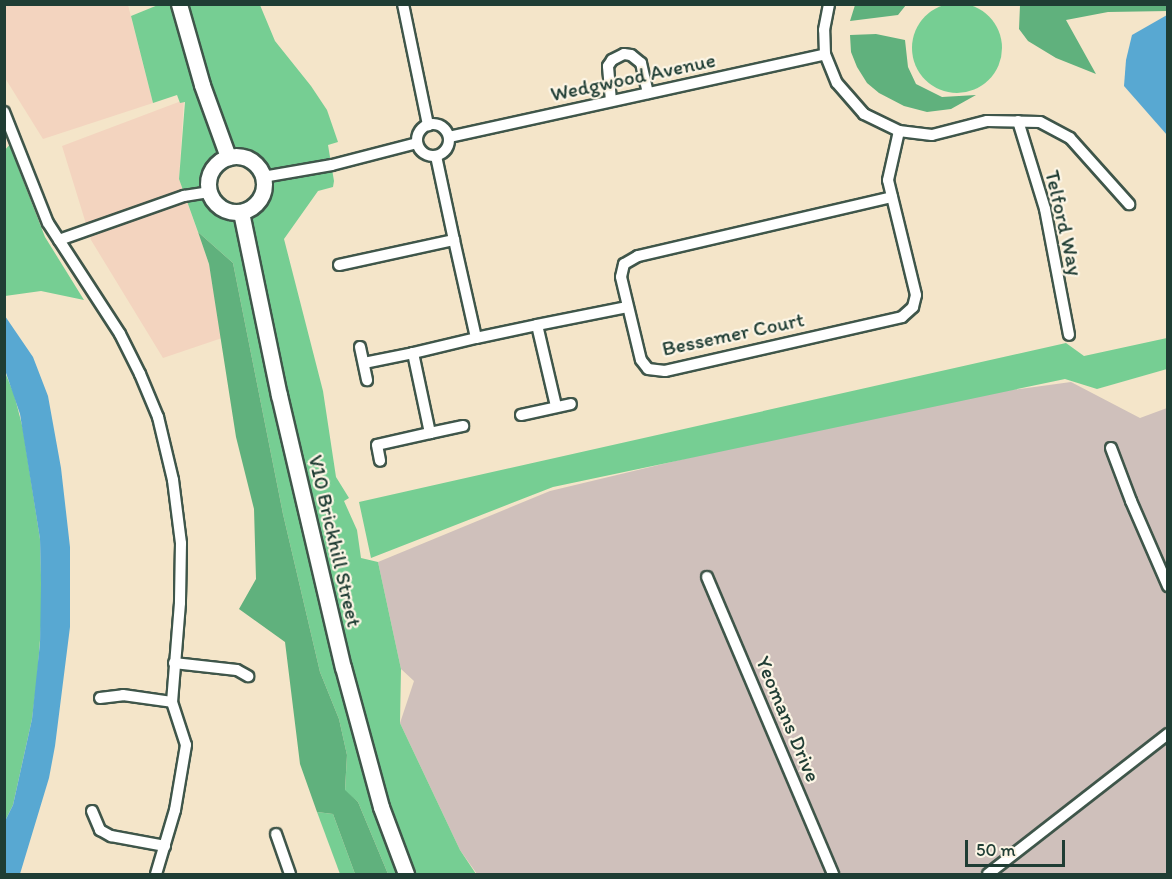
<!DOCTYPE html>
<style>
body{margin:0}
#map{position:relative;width:1172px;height:879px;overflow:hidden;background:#f4e5c9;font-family:Itim,sans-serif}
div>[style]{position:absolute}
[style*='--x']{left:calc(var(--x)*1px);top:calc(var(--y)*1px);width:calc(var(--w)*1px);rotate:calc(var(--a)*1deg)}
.built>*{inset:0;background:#f3d4bf}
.industrial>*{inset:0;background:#cfc0bb}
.green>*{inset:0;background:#76ce93}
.round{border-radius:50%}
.forest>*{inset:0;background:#60b17d}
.water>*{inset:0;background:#58a8d2}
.roads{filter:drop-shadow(2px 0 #3f564a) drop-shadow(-2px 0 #3f564a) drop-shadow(0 2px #3f564a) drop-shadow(0 -2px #3f564a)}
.street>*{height:10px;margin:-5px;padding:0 5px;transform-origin:5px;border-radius:5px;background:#fff}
.street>.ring{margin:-5px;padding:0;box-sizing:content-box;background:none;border:10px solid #fff;border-radius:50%}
.secondary>*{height:15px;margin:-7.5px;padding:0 7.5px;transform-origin:7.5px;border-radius:7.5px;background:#fff}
.secondary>.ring{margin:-7.5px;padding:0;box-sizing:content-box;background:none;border:15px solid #fff;border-radius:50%}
span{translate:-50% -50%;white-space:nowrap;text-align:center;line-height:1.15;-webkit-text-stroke:4.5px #fcf5e5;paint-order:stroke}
.street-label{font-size:21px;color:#1f3d34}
.frame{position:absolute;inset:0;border:6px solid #1f3d34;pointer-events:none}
.scale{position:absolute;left:965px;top:840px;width:100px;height:27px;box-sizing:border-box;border:3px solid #1f3d34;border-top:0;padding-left:8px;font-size:18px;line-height:21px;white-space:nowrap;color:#1f3d34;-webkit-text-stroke:4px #fcf5e5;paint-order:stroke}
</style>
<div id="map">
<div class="built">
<div style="clip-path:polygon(5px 5px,128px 5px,153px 103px,43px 139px,5px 78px)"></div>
<div style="clip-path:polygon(184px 100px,179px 179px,209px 264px,222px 338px,163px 358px,91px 240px,62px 146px)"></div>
</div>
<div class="industrial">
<div style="clip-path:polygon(1071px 382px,1140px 418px,1167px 408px,1167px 874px,477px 874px,460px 850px,400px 723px,414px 681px,401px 669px,378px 562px,550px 491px,922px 402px)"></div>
</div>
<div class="green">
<div class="round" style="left:912px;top:3px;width:90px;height:90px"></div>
<div style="clip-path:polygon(evenodd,158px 5px,260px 5px,275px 41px,311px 86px,327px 110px,338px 142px,328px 145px,334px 181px,333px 187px,318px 191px,284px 239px,323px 391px,336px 477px,349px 498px,344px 501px,357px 530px,361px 558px,378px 562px,401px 669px,400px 723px,460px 850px,476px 874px,388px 874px,358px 802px,345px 791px,347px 755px,339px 719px,320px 672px,283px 514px,233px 263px,198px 232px,179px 179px,185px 102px,180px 103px,177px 95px,153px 103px,131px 16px,158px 5px,236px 156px,256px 164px,263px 177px,264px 186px,256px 204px,241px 212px,232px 212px,220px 207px,213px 201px,208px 183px,215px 165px,221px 160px,236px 156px)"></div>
<div style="clip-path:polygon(12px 142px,19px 170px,45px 237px,84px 300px,41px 291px,5px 296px,4px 151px)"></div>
<div style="clip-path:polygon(1167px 338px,1167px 369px,1097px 389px,1065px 379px,553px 487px,371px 558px,359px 502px,1066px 343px,1084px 356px)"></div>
<div style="clip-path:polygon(4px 370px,14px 394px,23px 429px,40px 539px,42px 613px,37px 680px,32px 719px,13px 805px,5px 821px)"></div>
<div style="clip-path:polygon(317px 812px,333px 814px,355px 874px,340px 874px)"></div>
</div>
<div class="forest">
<div style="clip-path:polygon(855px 5px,855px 4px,906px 5px,898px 15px,850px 21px)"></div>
<div style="clip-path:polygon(1020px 5px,1167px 4px,1168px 11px,1108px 12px,1066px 20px,1096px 74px,1056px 58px,1028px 41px,1019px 29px)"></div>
<div style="clip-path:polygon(876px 34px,905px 40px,908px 67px,916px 84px,942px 97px,976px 95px,951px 109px,927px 112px,904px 106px,879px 93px,867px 83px,857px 67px,851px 52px,850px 35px)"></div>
<div style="clip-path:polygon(198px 232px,233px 263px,283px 514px,320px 672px,339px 719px,347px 755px,345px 790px,358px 802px,388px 874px,355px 874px,333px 814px,317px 812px,300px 764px,285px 642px,239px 609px,256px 579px,254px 509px,236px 437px,209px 264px)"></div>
</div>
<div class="water">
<div style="clip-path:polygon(1167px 15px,1167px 135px,1124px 86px,1126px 60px,1132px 35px)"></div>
<div style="clip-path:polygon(5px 316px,33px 357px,48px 396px,61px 468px,70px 547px,70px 627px,55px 746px,49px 778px,20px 874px,5px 874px,5px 821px,13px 805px,32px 719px,40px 643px,41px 584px,40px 539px,20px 414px,5px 370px)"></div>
</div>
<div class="roads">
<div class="street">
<div style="--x:403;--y:4;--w:124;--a:78.3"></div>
<div style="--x:825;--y:54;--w:24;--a:-92"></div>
<div style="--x:824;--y:30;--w:26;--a:-79"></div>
<div style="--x:611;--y:101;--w:35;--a:-95"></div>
<div style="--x:608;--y:66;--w:7;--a:-56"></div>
<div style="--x:612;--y:60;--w:13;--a:-27"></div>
<div style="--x:624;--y:54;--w:7;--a:8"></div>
<div style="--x:631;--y:55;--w:13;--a:39"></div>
<div style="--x:641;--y:63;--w:31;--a:77"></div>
<div style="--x:4;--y:112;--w:119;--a:68.4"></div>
<div style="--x:48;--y:223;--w:132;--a:57"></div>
<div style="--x:120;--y:334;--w:45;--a:63.4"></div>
<div style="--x:140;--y:374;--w:47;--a:67.3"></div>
<div style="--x:158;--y:417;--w:65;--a:76.6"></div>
<div style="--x:173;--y:480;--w:64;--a:82.8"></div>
<div style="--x:181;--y:543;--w:60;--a:91"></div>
<div style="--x:180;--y:603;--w:99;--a:94.6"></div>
<div style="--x:172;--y:702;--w:45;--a:72"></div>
<div style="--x:186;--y:745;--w:66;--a:99.6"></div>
<div style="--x:175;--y:810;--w:67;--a:106.5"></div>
<div style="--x:1018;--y:121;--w:92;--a:72.9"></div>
<div style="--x:1045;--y:209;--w:128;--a:79.2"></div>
<div class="ring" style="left:417px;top:124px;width:22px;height:22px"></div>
<div style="--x:449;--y:137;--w:385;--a:-12.4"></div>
<div style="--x:825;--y:54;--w:31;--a:68"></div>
<div style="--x:837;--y:83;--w:41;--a:48.9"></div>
<div style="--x:864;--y:114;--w:39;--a:26"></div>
<div style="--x:899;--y:131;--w:33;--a:7"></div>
<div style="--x:932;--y:135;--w:57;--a:-14.3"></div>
<div style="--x:987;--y:121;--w:53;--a:1.1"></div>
<div style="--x:1040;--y:122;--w:34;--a:28"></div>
<div style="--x:1070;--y:138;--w:89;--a:48.2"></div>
<div style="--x:436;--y:156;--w:86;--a:77.9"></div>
<div style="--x:263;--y:177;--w:70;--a:-9.9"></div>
<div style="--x:332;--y:165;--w:88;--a:-14.5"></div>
<div style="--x:892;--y:197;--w:261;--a:166.9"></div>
<div style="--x:638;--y:256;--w:16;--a:150"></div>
<div style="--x:624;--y:264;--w:13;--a:103"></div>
<div style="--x:621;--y:277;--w:85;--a:76.5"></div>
<div style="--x:641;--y:360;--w:11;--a:52"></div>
<div style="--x:648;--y:369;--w:17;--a:7"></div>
<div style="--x:665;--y:371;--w:243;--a:-12.8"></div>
<div style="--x:902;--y:317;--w:15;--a:-42"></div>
<div style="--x:913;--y:307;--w:12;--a:-76"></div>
<div style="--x:916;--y:295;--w:118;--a:-103.7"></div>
<div style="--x:888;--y:180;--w:50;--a:-77.3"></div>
<div style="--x:59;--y:240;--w:133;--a:-19.4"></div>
<div style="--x:184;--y:196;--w:25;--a:-9"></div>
<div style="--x:339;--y:265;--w:118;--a:-12.3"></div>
<div style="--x:454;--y:240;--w:100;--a:77.3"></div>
<div style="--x:476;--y:338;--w:65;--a:166.6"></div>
<div style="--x:413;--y:353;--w:82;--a:78"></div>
<div style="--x:430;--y:433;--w:54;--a:167.2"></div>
<div style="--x:377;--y:445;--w:16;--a:79"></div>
<div style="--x:537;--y:325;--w:92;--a:-11.3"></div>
<div style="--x:476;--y:338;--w:62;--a:-12"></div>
<div style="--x:537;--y:325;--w:83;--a:76.8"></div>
<div style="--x:360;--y:347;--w:34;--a:78"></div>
<div style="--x:364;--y:363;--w:50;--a:-11.5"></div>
<div style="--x:521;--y:415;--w:51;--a:-12.4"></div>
<div style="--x:430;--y:433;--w:34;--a:-12"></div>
<div style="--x:1111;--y:448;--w:57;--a:69.3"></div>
<div style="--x:1131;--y:501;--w:93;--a:66.5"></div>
<div style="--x:707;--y:577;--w:323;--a:67"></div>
<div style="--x:174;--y:663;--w:63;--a:6.3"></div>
<div style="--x:237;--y:670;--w:13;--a:29"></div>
<div style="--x:100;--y:698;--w:23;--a:-7"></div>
<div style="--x:123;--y:695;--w:49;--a:8.1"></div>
<div style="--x:92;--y:811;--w:21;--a:67"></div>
<div style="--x:100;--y:830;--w:13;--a:29"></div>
<div style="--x:111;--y:836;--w:55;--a:10.5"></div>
<div style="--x:276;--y:834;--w:42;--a:70.7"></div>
<div style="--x:988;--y:874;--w:228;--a:-37.9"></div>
</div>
<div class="secondary">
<div style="--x:179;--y:4;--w:84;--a:74.1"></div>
<div style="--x:202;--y:85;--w:77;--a:70.1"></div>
<div class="ring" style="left:208px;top:156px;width:41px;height:41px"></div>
<div style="--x:241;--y:212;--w:187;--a:78.3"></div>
<div style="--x:279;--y:395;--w:279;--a:76.8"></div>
<div style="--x:343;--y:667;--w:145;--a:74.8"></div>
<div style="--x:381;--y:807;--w:72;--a:69.5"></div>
</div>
</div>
<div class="street-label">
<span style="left:633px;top:77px;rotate:-12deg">Wedgwood Avenue</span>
<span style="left:1064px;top:223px;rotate:77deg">Telford Way</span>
<span style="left:733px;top:334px;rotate:-12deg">Bessemer Court</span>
<span style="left:335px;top:541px;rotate:77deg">V10 Brickhill Street</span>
<span style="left:788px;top:719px;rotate:67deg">Yeomans Drive</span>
</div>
<div class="frame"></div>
<div class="scale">50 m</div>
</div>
